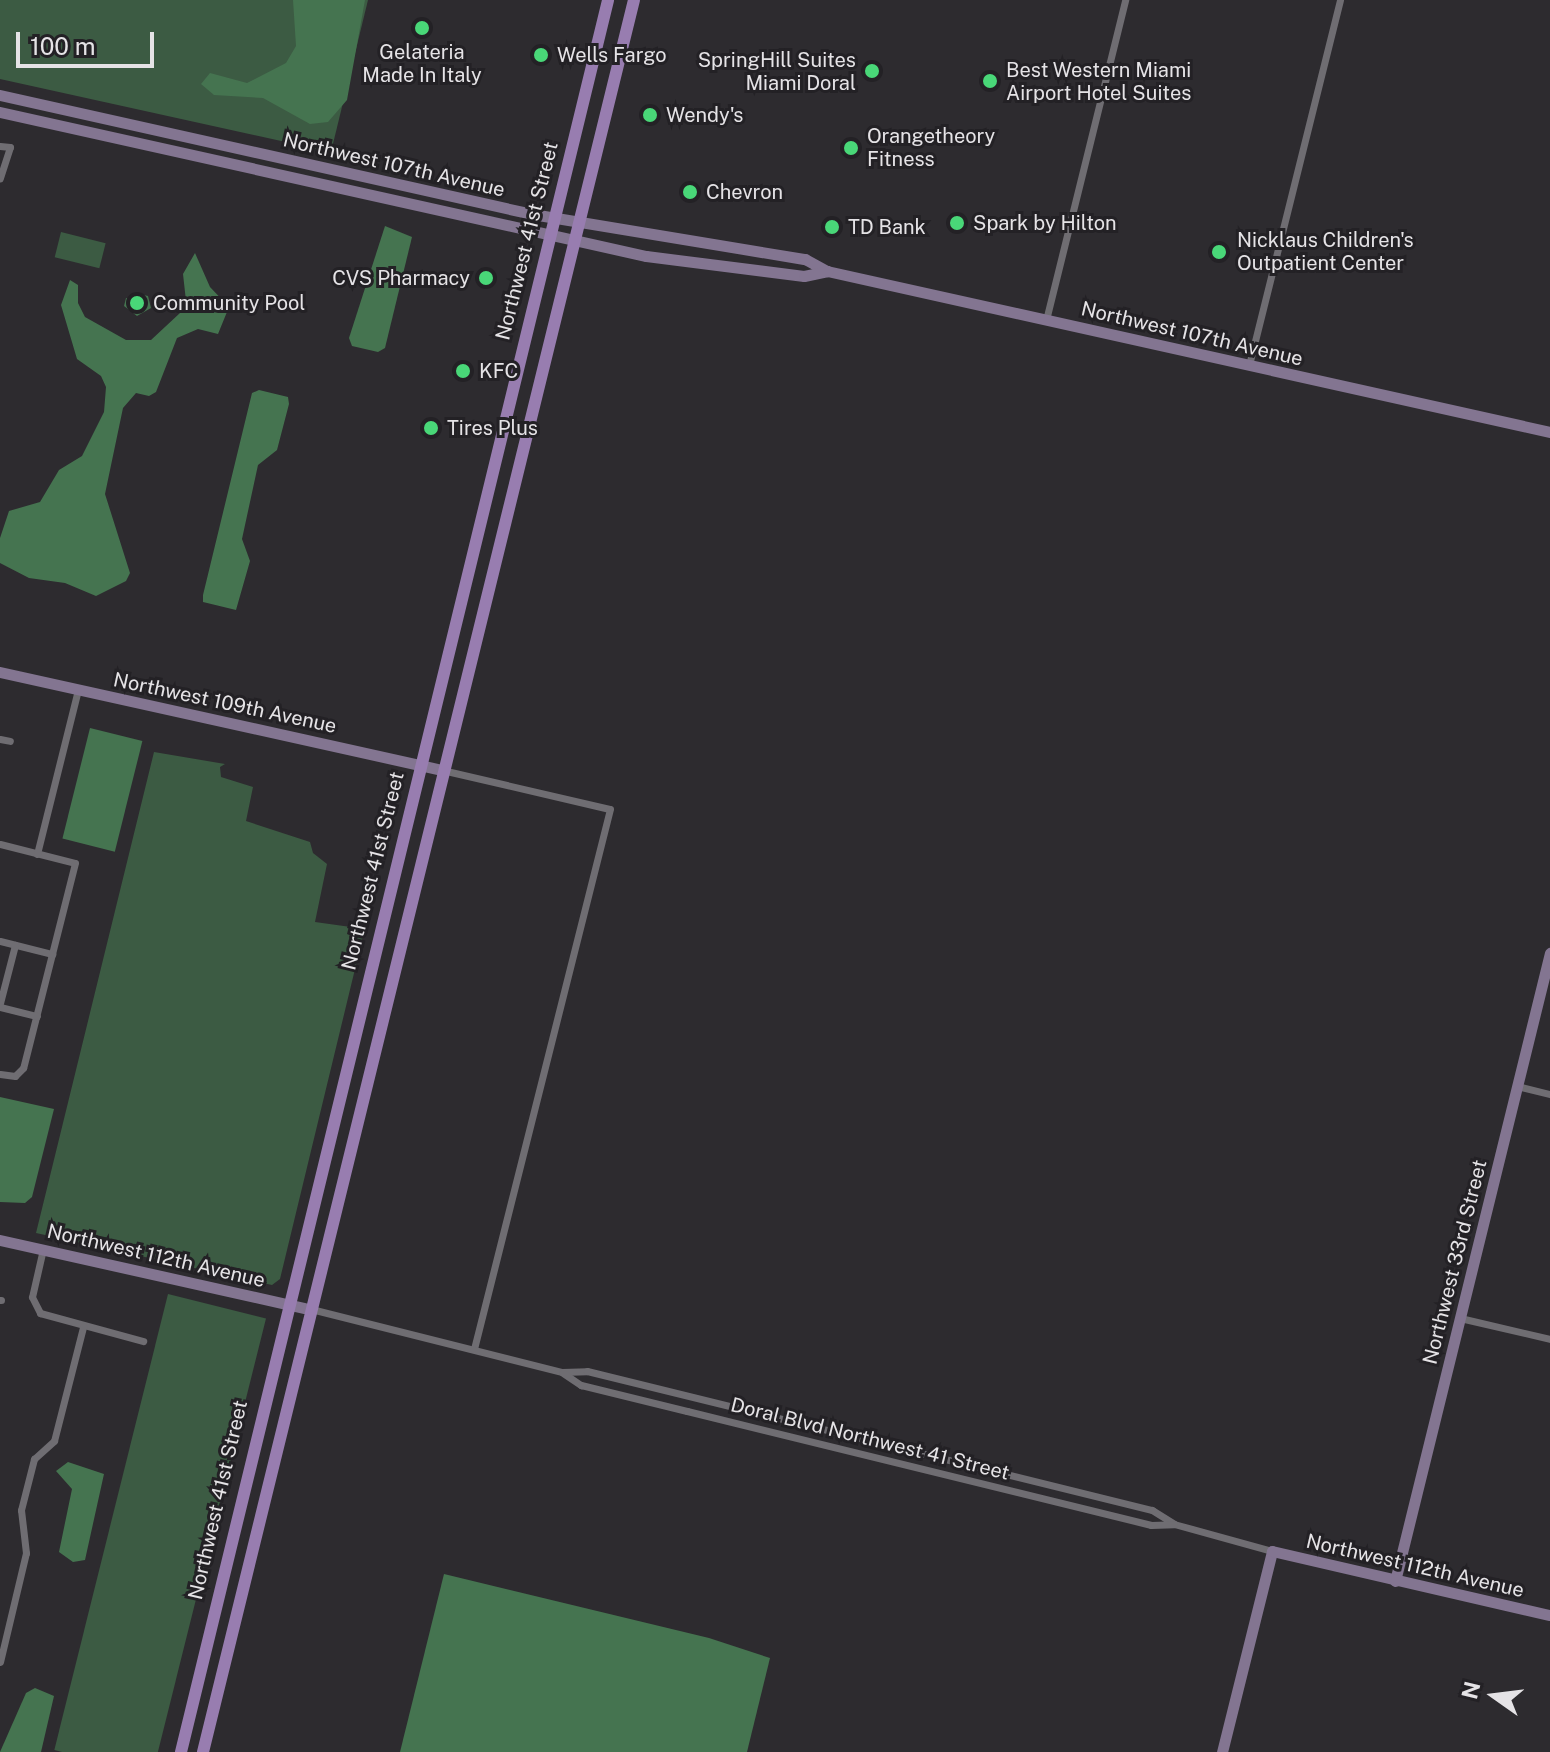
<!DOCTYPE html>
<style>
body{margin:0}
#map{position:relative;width:1550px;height:1752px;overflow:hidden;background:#2d2b2f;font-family:"Public Sans",sans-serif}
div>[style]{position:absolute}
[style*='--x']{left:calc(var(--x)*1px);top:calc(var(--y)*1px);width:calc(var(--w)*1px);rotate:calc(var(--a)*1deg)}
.green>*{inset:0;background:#3c5b43;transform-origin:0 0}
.water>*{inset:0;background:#457450;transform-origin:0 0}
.street>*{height:7px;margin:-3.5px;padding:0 3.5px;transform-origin:3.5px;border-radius:3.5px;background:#6f6d72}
.secondary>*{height:11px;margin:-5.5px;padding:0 5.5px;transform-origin:5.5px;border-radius:5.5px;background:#837591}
.primary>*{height:12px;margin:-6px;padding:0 6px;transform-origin:6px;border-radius:6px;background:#987db0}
.dots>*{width:22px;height:22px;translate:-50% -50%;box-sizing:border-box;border:4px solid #232125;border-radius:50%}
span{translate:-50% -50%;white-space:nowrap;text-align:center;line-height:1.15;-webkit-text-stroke:6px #232125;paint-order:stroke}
.poi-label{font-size:20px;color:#e5e3e6}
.left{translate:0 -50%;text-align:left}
.right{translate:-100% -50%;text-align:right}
.street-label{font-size:20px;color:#e5e3e6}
.north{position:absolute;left:1454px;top:1656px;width:80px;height:80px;-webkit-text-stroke:6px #232125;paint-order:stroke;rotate:284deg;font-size:22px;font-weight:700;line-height:32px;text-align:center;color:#e5e3e6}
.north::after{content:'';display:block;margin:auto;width:28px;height:36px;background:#e5e3e6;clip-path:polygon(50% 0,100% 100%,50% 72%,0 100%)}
.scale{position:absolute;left:16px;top:32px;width:138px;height:36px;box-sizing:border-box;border:4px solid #e5e3e6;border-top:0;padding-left:10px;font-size:24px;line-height:28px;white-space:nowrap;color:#e5e3e6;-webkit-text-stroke:6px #232125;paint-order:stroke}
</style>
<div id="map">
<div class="green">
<div style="clip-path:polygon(0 0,368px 0,331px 152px,0 79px)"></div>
<div style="left:61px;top:232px;width:46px;height:26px;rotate:14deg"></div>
<div style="clip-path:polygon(154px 752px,225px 764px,220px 767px,221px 777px,253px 787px,246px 821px,310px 842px,313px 853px,327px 864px,315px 922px,358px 928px,363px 936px,280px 1279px,272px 1285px,36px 1233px)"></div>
<div style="left:168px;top:1294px;width:101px;height:470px;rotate:14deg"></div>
</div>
<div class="water">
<div style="clip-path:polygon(293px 0,365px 0,347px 100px,328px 122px,310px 124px,263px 98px,214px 95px,201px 84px,210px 73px,247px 83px,286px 63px,296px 46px)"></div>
<div style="clip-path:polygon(385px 226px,412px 237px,385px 348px,378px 352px,352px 346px,349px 338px)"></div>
<div style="clip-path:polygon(195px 253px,210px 287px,229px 307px,218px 334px,198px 329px,177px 338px,156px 392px,149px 396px,136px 393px,123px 408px,105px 494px,130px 573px,126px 581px,96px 596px,65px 583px,29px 578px,0 563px,0 538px,9px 511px,40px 502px,59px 470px,82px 456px,104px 412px,106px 387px,101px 376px,77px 359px,61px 305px,70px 280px,78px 285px,78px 303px,85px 317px,126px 340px,151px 340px,180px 313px,186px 301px,183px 274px)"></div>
<div style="clip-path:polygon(139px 294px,148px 296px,151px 308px,137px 316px,124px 306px,126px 298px,137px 300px)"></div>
<div style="clip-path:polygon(259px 390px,288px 397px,289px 404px,277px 450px,258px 465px,242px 539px,250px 561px,236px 610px,203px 602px,203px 595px,252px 393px)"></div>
<div style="left:90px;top:728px;width:54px;height:114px;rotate:14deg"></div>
<div style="clip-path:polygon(0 1097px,54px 1109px,32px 1197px,25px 1203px,0 1202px)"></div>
<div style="clip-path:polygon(68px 1462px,104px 1474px,85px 1560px,73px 1562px,59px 1552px,72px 1489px,56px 1471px)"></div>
<div style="clip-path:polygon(444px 1574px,709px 1638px,770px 1658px,747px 1752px,400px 1752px)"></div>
<div style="clip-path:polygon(35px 1688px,54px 1696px,41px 1752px,0 1752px,26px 1693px)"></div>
</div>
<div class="street">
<div style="--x:0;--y:146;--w:10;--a:6"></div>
<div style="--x:10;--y:147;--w:33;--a:108"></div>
<div style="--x:1046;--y:320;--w:330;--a:-76.1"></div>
<div style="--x:1249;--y:365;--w:376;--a:-76"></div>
<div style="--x:0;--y:739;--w:10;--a:11"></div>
<div style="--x:442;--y:770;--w:172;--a:13.1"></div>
<div style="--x:610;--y:809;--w:557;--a:104.14"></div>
<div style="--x:0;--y:844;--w:77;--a:14.2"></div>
<div style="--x:75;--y:863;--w:211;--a:104.2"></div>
<div style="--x:23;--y:1068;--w:11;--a:135"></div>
<div style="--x:15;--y:1076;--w:15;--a:-172"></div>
<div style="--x:37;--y:854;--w:170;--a:-76"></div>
<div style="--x:0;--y:941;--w:54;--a:14"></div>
<div style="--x:0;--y:1003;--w:60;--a:-75.5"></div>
<div style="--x:0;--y:1007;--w:38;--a:14"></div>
<div style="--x:1517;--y:1086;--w:34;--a:14"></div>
<div style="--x:43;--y:1249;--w:49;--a:102.9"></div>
<div style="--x:32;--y:1297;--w:18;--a:63"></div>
<div style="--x:40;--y:1313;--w:107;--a:15.2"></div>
<div style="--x:0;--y:1300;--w:1;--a:0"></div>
<div style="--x:311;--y:1309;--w:259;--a:14.1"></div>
<div style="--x:562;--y:1372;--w:25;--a:-2"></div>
<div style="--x:587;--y:1371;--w:582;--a:13.82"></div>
<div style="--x:1152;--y:1510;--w:26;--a:32"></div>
<div style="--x:1174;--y:1524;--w:102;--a:15.4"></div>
<div style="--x:1460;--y:1318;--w:92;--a:13.1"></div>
<div style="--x:563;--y:1373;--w:22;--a:34"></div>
<div style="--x:581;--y:1385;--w:109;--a:13.8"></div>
<div style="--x:687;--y:1411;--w:478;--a:13.8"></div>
<div style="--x:1151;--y:1525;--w:23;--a:-2"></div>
<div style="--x:0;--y:1662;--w:112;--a:-76.6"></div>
<div style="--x:26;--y:1553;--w:43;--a:-96.6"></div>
<div style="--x:21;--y:1510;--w:53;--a:-75.7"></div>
<div style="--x:34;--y:1459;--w:27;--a:-42"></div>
<div style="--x:54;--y:1441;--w:118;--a:-75.7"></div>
</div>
<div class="secondary">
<div style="--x:0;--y:95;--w:545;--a:12.61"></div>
<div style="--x:532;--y:214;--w:277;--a:9.4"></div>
<div style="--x:805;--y:259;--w:25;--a:29"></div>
<div style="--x:827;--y:271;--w:741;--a:12.55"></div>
<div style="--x:0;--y:112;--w:662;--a:12.57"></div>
<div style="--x:646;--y:256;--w:159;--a:7.2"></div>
<div style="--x:804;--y:276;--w:24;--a:-12"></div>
<div style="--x:0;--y:672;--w:453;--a:12.5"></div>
<div style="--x:0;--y:1240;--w:312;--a:12.6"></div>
<div style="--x:1395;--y:1581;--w:647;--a:-76.14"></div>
<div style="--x:1222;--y:1752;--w:207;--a:-76"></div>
<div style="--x:1272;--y:1551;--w:285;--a:13"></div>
</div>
<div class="primary">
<div style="--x:181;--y:1752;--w:1803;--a:-76.3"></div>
<div style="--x:203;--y:1752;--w:1804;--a:-76.18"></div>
</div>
<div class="dots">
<div style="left:422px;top:28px;background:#49d778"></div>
<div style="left:541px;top:55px;background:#49d778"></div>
<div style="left:872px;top:71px;background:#49d778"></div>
<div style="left:990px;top:81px;background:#49d778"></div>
<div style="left:650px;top:115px;background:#49d778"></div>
<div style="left:851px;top:148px;background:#49d778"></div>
<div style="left:690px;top:192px;background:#49d778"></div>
<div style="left:957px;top:223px;background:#49d778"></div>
<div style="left:832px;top:227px;background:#49d778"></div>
<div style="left:1219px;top:252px;background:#49d778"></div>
<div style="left:486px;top:278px;background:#49d778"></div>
<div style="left:137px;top:303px;background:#49d778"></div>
<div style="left:463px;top:371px;background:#49d778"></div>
<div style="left:431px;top:428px;background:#49d778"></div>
</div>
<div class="poi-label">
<span style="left:422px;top:64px">Gelateria<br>Made In Italy</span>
<span class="left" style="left:557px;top:55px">Wells Fargo</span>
<span class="right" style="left:856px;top:72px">SpringHill Suites<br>Miami Doral</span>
<span class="left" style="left:1006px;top:82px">Best Western Miami<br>Airport Hotel Suites</span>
<span class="left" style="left:666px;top:115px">Wendy's</span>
<span class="left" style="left:867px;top:148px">Orangetheory<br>Fitness</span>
<span class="left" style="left:706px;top:192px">Chevron</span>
<span class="left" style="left:973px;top:223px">Spark by Hilton</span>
<span class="left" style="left:848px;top:227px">TD Bank</span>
<span class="left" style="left:1237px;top:252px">Nicklaus Children's<br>Outpatient Center</span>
<span class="right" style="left:470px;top:278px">CVS Pharmacy</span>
<span class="left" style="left:153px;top:303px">Community Pool</span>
<span class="left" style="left:479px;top:371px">KFC</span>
<span class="left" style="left:447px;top:428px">Tires Plus</span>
</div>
<div class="street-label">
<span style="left:394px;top:165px;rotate:13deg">Northwest 107th Avenue</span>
<span style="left:527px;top:241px;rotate:-76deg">Northwest 41st Street</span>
<span style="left:1192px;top:334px;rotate:13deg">Northwest 107th Avenue</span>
<span style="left:225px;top:703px;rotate:12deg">Northwest 109th Avenue</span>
<span style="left:373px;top:871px;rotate:-76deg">Northwest 41st Street</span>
<span style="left:156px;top:1256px;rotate:13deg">Northwest 112th Avenue</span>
<span style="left:1455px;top:1262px;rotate:-76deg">Northwest 33rd Street</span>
<span style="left:870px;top:1439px;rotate:14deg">Doral Blvd Northwest 41 Street</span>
<span style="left:218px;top:1500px;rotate:-77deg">Northwest 41st Street</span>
<span style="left:1415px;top:1566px;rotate:13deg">Northwest 112th Avenue</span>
</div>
<div class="north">N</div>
<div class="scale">100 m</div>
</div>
